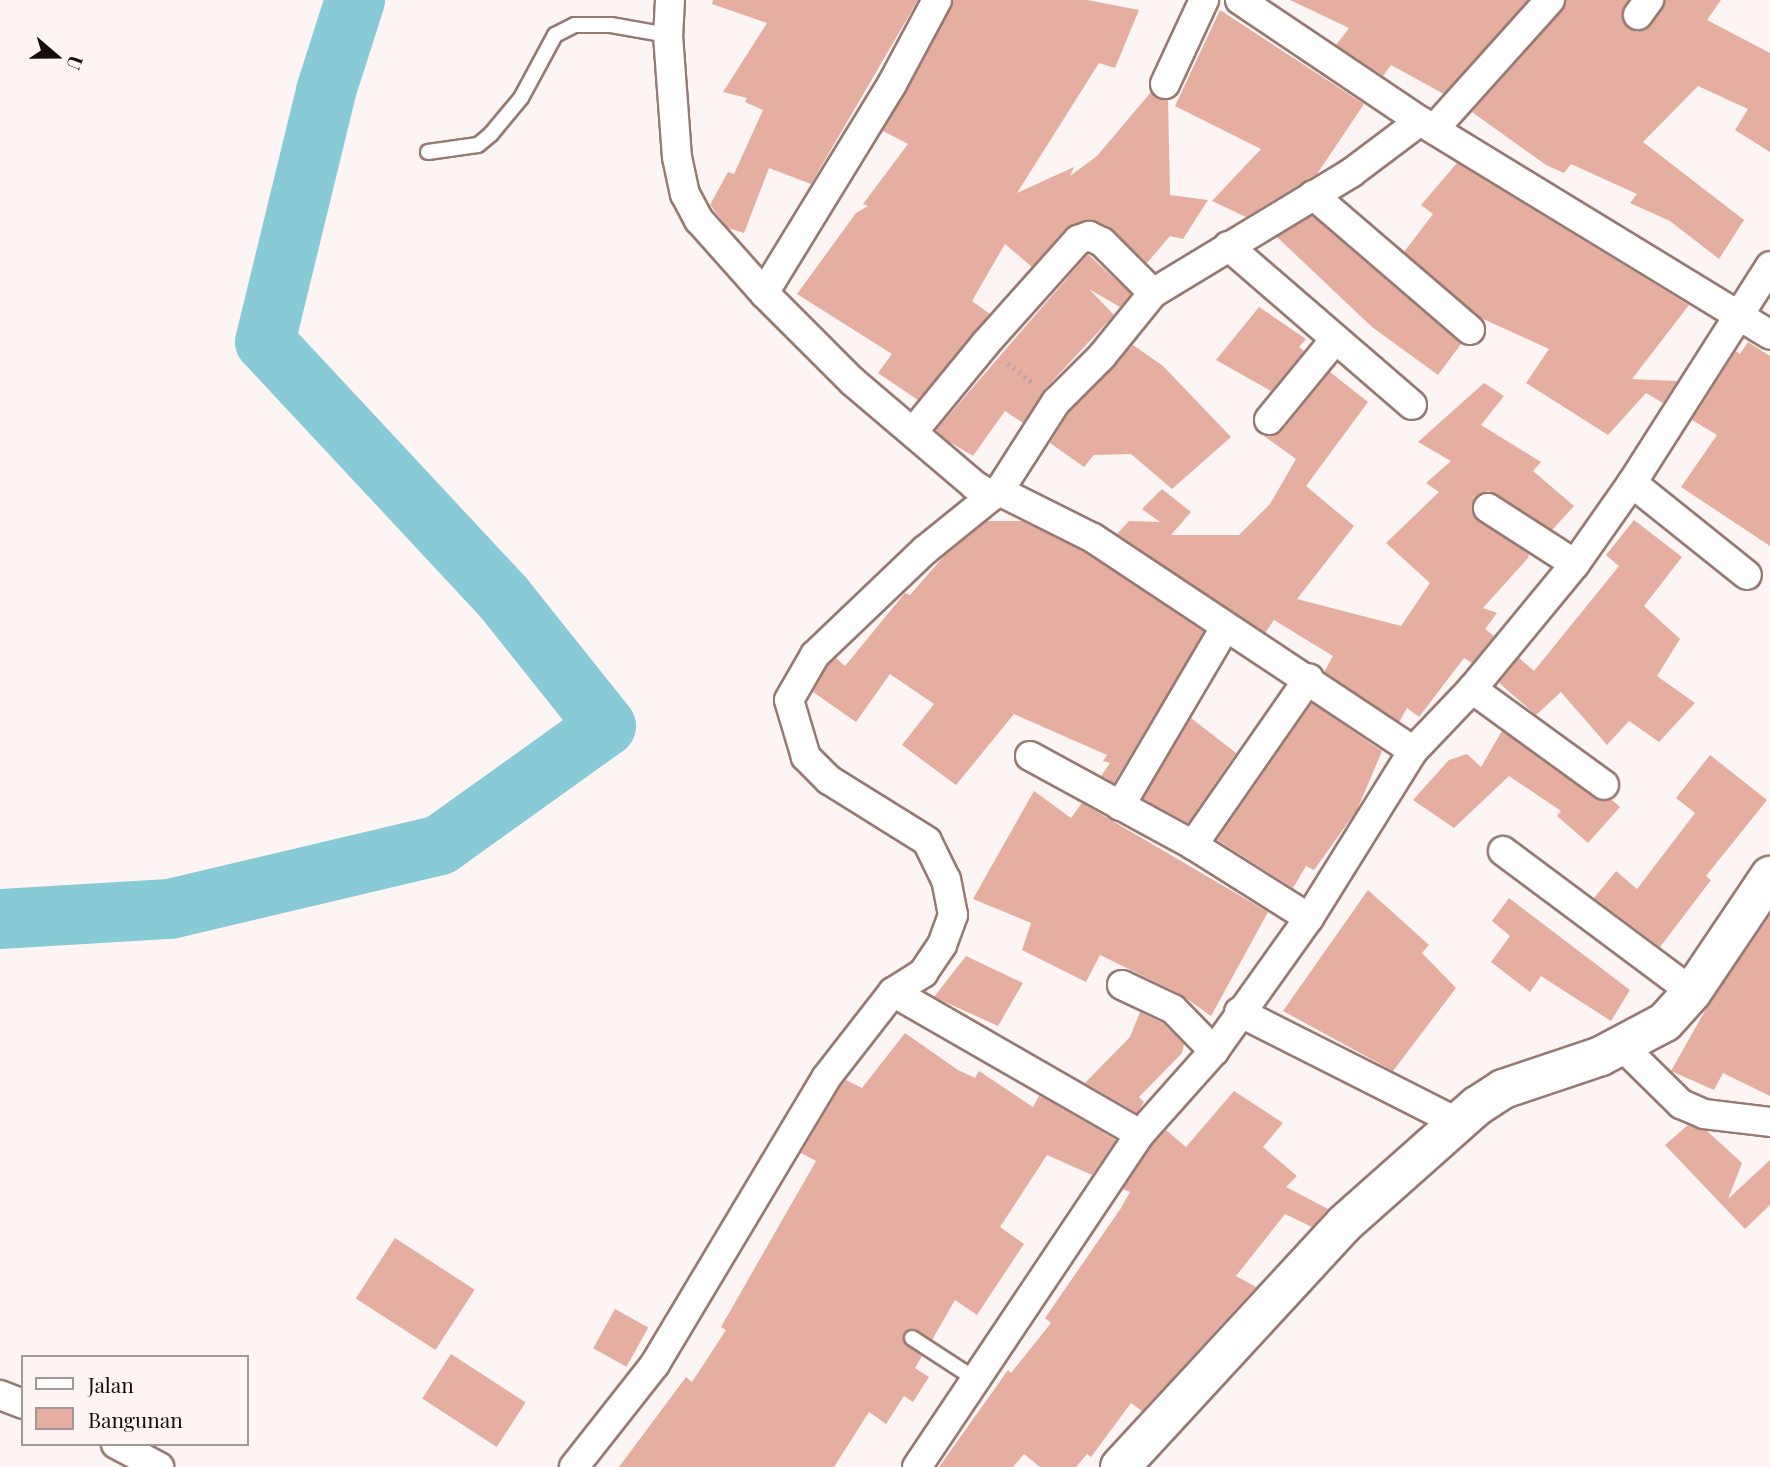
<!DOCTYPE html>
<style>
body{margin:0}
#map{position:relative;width:1770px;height:1467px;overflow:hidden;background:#fcf5f3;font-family:"Playfair Display",serif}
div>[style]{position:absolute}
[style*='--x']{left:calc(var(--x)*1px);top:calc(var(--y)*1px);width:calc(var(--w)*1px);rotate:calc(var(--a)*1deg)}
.river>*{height:60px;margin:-30px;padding:0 30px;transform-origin:30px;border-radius:30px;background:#89cad7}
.building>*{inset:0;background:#e5aea0;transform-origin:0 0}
.path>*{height:4.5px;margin-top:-2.25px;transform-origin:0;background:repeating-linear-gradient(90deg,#afa7a5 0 2px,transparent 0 7px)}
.roads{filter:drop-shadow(2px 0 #987a72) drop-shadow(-2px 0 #987a72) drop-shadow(0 2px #987a72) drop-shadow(0 -2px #987a72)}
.lane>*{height:14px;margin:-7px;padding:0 7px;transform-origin:7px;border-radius:7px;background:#fff}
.street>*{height:28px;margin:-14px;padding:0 14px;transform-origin:14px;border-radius:14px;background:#fff}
.secondary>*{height:38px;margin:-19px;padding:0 19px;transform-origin:19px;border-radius:19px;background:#fff}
span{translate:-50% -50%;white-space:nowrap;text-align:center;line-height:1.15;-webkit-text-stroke:6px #fcf5f3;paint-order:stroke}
.legend{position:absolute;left:21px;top:1355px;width:228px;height:91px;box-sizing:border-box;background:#fcf5f3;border:2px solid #a09896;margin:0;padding:9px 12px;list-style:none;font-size:21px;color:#170c0a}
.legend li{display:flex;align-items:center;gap:14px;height:35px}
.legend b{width:35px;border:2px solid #a09896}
.north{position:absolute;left:21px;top:21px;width:70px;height:70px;-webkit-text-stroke:5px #fcf5f3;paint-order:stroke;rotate:110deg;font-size:19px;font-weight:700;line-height:28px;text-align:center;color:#170c0a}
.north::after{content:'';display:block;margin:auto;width:24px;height:32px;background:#170c0a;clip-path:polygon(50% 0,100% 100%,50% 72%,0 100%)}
</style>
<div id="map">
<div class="river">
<div style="--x:0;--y:919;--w:170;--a:-3.4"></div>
<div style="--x:170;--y:909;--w:277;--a:-13.3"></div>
<div style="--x:440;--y:845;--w:204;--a:-35.6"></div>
<div style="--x:606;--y:726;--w:164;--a:-128.6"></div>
<div style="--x:504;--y:598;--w:350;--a:-133"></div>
<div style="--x:265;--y:342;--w:258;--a:-76.3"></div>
<div style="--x:326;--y:91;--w:96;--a:-72.3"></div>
</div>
<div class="building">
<div style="clip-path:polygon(713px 0,918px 0,811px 184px,769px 168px,744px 233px,728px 228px,710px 205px,728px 172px,734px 174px,763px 110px,745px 102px,747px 98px,723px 92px,767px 23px,712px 4px)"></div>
<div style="clip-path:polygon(954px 0,1087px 0,1139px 10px,1115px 68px,1099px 63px,1017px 193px,1074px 167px,1070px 176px,1097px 156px,1151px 92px,1168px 100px,1170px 195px,1208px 200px,1183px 239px,1170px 236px,1147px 263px,1113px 230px,1095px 221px,1066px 228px,1032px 267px,1005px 244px,972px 301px,990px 314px,918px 400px,878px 373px,892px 354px,797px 294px,856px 213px,868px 206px,863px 204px,908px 144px,883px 131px)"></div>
<div style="clip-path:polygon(1290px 0,1528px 0,1444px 94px,1391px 65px,1383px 76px,1336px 45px,1349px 28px)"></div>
<div style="clip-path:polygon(1566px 0,1628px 0,1623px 21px,1637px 32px,1651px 25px,1665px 0,1721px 0,1707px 20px,1770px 53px,1770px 152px,1735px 130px,1748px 109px,1698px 86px,1643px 142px,1744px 220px,1719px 259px,1670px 221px,1630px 203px,1637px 194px,1571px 164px,1564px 173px,1546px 165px,1472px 112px,1562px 11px)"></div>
<div style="clip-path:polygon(1220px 10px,1364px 104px,1317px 174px,1246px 217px,1212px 201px,1261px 149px,1175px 106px)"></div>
<div style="clip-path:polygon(1457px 163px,1689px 305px,1632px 379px,1677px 381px,1663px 403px,1646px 393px,1608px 435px,1526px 383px,1549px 349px,1481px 318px,1404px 252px,1433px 214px,1421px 205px)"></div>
<div style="clip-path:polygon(1312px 216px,1461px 344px,1438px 375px,1372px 327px,1277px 237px)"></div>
<div style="clip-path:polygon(1088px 254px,1131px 294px,1120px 307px,1089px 289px,1114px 315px,1044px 390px,1023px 423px,1005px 411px,973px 456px,948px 441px,936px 430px)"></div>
<div style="clip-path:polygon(1259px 307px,1306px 339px,1299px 347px,1304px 351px,1271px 391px,1216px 360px)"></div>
<div style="clip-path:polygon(1748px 342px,1770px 356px,1770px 546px,1681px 487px,1717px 435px,1692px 420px,1736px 351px,1740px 354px)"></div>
<div style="clip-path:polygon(1133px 345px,1163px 366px,1231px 437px,1172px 489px,1131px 454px,1094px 455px,1084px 467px,1050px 443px,1069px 412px)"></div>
<div style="clip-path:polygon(1330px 372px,1368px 402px,1306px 486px,1354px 526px,1297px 599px,1401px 626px,1430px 583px,1386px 543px,1439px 492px,1426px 483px,1451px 461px,1418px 442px,1484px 383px,1504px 396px,1481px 425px,1541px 462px,1533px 471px,1574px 506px,1552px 530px,1496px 494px,1488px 491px,1474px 498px,1474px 516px,1529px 554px,1528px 558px,1483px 608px,1497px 613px,1485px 629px,1494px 636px,1472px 663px,1464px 658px,1419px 717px,1407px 708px,1399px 722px,1324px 672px,1333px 656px,1274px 620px,1265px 633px,1117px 534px,1129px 521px,1160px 522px,1142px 509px,1162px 489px,1191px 512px,1171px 535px,1239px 535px,1270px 504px,1296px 459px,1264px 436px,1282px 431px)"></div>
<div style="clip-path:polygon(1634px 520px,1682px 557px,1644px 606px,1680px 639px,1657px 676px,1695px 703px,1659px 742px,1629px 721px,1607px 745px,1561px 692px,1536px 715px,1499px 683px,1519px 658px,1534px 671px,1619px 566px,1606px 555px)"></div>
<div style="clip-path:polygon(987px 521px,1022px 521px,1085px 552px,1204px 632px,1114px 783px,1101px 776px,1110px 763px,1103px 761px,1107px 755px,1014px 714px,956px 785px,902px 745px,934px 704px,890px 674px,856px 722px,813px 692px,828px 665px,836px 658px,845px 666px,905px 593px,910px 595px,943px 557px)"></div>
<div style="clip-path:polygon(1312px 703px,1382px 751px,1357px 810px,1314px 870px,1306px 866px,1293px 888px,1217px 840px)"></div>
<div style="clip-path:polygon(1191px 718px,1236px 753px,1188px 823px,1143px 799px)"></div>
<div style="clip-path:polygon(1502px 731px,1594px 798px,1612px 800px,1620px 807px,1588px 843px,1557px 816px,1561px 811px,1509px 776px,1454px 828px,1413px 800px,1449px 760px,1467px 754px,1481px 767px)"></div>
<div style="clip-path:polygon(1710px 755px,1767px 800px,1706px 876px,1711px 880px,1660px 947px,1594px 898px,1616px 871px,1637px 889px,1695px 813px,1676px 798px)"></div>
<div style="clip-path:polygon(1034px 791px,1071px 818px,1082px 803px,1268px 912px,1211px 1016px,1180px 994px,1100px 955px,1086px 982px,1022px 950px,1031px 923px,973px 899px)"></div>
<div style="clip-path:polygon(1368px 890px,1429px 945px,1422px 953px,1456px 988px,1393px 1071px,1283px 1011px)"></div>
<div style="clip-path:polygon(1509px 898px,1630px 990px,1611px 1021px,1541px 976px,1530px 992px,1491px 962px,1510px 936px,1492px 921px)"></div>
<div style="clip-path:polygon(1770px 915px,1770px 1096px,1723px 1073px,1714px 1090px,1671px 1071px,1706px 1009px)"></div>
<div style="clip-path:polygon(966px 956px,1023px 983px,998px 1026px,934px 997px)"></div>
<div style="clip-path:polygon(1140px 1012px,1163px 1023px,1184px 1044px,1182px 1053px,1139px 1097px,1144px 1102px,1137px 1113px,1085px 1083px,1130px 1037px)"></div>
<div style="clip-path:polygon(905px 1033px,958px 1070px,975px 1078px,979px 1071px,1033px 1107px,1039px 1096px,1044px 1098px,1116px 1140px,1092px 1175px,1047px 1155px,1000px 1227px,1024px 1244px,977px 1315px,955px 1300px,932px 1340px,913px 1329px,904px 1332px,904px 1343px,922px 1356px,915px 1368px,929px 1377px,913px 1402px,904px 1396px,886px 1424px,869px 1412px,834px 1467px,619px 1467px,686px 1377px,692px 1382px,726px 1330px,721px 1327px,816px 1161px,801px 1153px,840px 1087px,846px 1080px,862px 1088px)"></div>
<div style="clip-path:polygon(1234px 1091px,1283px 1123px,1263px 1147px,1297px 1176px,1286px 1187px,1328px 1209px,1312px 1227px,1285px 1214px,1236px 1276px,1256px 1287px,1142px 1411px,1131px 1403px,1091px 1457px,1087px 1454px,1076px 1467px,1040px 1467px,1024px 1454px,1013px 1467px,939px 1467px,1008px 1370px,1011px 1373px,1051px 1323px,1045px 1318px,1121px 1208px,1130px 1192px,1123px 1189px,1153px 1144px,1166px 1130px,1186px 1147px)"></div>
<div style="clip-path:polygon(1688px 1125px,1707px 1131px,1742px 1163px,1728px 1199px,1770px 1160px,1770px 1205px,1745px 1229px,1665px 1145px)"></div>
<div style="left:395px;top:1238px;width:95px;height:72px;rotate:33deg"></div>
<div style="left:615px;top:1309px;width:38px;height:45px;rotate:29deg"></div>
<div style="left:451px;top:1354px;width:89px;height:53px;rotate:33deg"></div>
</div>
<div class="path">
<div style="--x:1008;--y:363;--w:33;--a:39"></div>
</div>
<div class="roads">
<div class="lane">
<div style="--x:428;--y:152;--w:50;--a:-8"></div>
<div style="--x:478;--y:145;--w:17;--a:-40"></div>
<div style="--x:491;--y:134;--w:47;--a:-50.2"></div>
<div style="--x:521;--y:98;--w:72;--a:-61.6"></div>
<div style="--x:555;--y:35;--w:22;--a:-27"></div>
<div style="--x:575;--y:25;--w:36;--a:0"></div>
<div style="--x:611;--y:25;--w:58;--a:10"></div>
<div style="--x:912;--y:1338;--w:79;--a:33.1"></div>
</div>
<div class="street">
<div style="--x:670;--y:0;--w:35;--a:93"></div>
<div style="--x:668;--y:35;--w:122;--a:85.8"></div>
<div style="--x:677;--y:157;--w:38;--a:78"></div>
<div style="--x:685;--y:194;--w:30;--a:62"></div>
<div style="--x:699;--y:220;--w:98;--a:48.3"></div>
<div style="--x:764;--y:293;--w:124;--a:45"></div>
<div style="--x:852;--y:381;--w:160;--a:40.4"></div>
<div style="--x:974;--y:485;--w:21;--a:31"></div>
<div style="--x:992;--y:496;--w:9;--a:-36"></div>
<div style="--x:999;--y:491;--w:105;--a:26.6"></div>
<div style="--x:1093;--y:538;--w:384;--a:33.6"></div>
<div style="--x:1240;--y:0;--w:217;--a:33.9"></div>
<div style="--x:1420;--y:121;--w:410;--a:31.4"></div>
<div style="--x:1638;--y:15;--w:19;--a:-54"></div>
<div style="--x:1165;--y:84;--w:93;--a:-65.1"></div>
<div style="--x:1435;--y:128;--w:172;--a:-48.1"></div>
<div style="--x:1313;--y:195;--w:207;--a:40.7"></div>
<div style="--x:1228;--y:246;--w:243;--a:40.8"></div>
<div style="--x:764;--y:293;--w:245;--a:-58.5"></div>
<div style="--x:892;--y:84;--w:95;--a:-61.8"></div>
<div style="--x:1269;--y:420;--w:102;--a:-50.6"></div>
<div style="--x:913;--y:432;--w:114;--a:-50.7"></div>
<div style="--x:985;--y:344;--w:140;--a:-48.2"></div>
<div style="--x:1078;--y:240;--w:12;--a:-20"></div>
<div style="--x:1089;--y:236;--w:14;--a:25"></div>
<div style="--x:1102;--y:242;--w:72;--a:45"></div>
<div style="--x:1632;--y:483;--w:147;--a:38.7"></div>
<div style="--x:999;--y:491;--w:106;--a:-57.4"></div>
<div style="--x:1056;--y:402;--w:65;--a:-45"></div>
<div style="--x:1102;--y:356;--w:81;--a:-51"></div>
<div style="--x:1153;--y:293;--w:232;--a:-31.2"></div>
<div style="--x:1351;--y:173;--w:86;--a:-37"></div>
<div style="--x:1488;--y:508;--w:103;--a:32.8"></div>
<div style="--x:1472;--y:689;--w:163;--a:36"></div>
<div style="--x:1030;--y:756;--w:186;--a:28.6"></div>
<div style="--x:1193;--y:845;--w:137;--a:32.2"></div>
<div style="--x:1120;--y:806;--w:207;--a:-59.5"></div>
<div style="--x:1193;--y:845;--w:203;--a:-55.2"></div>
<div style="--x:1503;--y:851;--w:236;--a:36.7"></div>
<div style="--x:1122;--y:985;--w:56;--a:25.2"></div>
<div style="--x:1173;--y:1009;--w:59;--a:45.7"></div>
<div style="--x:893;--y:992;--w:285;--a:29.9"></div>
<div style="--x:1239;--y:1012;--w:246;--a:26.8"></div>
<div style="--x:1622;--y:1046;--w:83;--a:44.5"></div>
<div style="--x:1681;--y:1104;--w:25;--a:23"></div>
<div style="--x:1704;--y:1114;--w:66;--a:6.9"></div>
<div style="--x:0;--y:1395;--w:25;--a:21"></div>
<div style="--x:116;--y:1444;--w:49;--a:28.1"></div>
<div style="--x:574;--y:1467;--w:131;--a:-51.8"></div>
<div style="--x:655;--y:1364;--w:333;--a:-59.1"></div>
<div style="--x:826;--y:1078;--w:109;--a:-52.1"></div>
<div style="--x:893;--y:992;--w:36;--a:-32"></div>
<div style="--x:923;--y:973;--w:34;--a:-56"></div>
<div style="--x:942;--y:945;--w:32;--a:-70"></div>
<div style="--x:953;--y:915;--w:36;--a:-101"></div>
<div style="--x:946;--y:880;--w:43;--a:-116"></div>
<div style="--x:927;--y:841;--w:115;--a:-148.1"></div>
<div style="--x:829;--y:780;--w:33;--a:-135"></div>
<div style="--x:806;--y:757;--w:59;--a:-106.6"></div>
<div style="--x:789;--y:700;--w:52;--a:-60"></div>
<div style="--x:815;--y:655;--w:152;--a:-43.7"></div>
<div style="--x:925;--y:550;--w:86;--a:-38.9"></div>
<div style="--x:917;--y:1467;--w:401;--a:-56.2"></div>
<div style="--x:1140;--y:1134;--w:111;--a:-48.3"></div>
<div style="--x:1214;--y:1051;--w:163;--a:-54.5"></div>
<div style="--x:1309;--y:918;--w:197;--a:-58.1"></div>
<div style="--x:1413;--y:751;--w:86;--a:-46.4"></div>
<div style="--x:1472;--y:689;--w:162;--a:-50.5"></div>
<div style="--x:1575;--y:564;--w:99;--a:-54.9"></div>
<div style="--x:1632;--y:483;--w:257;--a:-57.5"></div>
</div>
<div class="secondary">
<div style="--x:1120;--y:1467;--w:330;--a:-47.3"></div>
<div style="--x:1344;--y:1224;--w:178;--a:-41.6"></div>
<div style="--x:1477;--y:1106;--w:31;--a:-33"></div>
<div style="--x:1503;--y:1089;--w:103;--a:-18.6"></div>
<div style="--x:1601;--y:1056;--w:72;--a:-28"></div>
<div style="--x:1665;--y:1022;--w:40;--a:-48"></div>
<div style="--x:1692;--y:992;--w:140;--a:-56.1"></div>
</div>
</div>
<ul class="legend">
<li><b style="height:9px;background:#fff"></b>Jalan</li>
<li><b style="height:19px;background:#e5aea0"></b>Bangunan</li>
</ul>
<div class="north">U</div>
</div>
